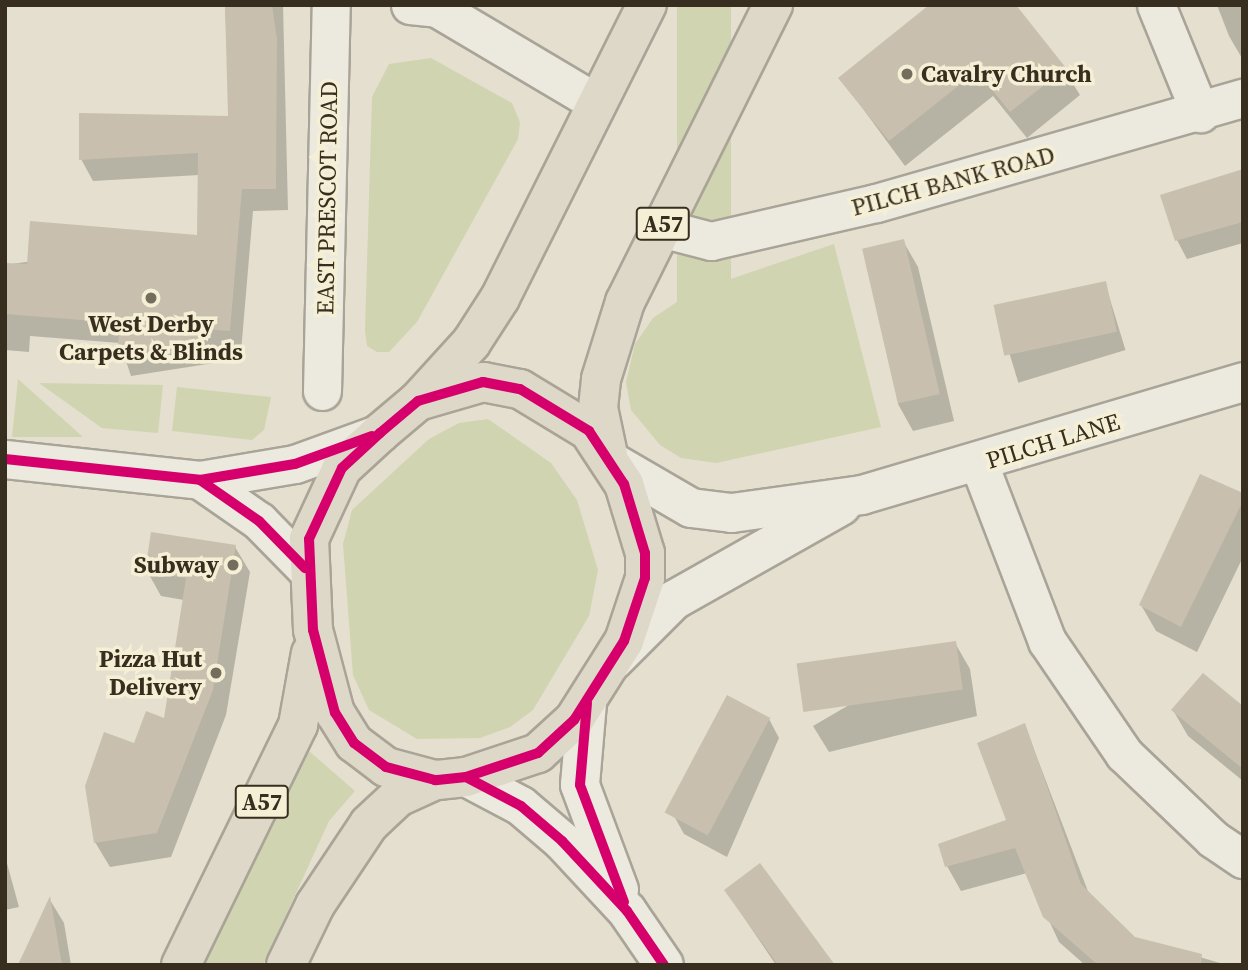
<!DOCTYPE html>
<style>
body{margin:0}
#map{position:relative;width:1248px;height:970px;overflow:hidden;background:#e4dfce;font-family:"Source Serif 4",serif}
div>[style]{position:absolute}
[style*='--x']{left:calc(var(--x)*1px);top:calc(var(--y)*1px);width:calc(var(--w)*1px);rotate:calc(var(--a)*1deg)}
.green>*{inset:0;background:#d1d4b1;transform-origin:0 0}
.shadow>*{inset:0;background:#0003;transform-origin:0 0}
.building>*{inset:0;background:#c8bfaf;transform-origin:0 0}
.roads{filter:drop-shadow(2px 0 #a9a497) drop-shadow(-2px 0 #a9a497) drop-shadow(0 2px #a9a497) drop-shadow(0 -2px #a9a497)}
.minor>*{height:37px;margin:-18.5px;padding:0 18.5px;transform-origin:18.5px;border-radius:18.5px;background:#ece9df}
.tertiary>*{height:38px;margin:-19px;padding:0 19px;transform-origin:19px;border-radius:19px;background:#ece9df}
.trunk>*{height:38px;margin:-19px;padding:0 19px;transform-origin:19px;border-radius:19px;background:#ded8c8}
.cycleway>*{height:10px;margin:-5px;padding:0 5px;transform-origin:5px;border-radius:5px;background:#d6006c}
.dots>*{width:19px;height:19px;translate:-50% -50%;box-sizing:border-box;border:4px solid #f5efd5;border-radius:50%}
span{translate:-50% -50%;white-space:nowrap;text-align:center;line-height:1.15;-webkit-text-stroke:7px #f5efd5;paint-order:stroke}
.shield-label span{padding:2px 5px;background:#f5efd5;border:2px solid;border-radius:5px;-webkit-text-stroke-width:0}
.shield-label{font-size:23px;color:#382e1f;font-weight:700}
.poi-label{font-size:24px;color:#382e1f;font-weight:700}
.left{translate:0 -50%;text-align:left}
.right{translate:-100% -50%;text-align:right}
.street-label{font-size:24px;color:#382e1f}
.frame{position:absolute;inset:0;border:7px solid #382e1f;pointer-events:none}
</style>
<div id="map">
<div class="green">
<div style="left:677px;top:5px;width:54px;height:333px"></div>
<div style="clip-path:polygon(431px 58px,512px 103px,520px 122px,518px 139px,417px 322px,389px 352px,377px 352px,367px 346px,365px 331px,372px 97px,389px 64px)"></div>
<div style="clip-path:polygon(834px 244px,881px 427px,716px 463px,681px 458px,660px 445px,631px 410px,626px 382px,635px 344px,653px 318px,692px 292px)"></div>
<div style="clip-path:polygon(18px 379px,83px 437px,12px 437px)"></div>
<div style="clip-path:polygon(39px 383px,163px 385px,158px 433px,102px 428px)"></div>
<div style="clip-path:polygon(177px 387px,271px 397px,264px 430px,252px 440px,172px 431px)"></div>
<div style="clip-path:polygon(488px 419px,551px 463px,577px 500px,598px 570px,589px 616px,533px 710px,510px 727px,480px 738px,417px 739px,369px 710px,353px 675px,343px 544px,352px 510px,429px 439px,459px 423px)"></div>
<div style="clip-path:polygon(309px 751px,355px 791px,329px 821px,263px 965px,204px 965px)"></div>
</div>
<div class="shadow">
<div style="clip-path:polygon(225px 5px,283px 5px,288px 210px,253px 211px,241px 352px,215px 350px,214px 363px,131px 376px,120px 343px,30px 336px,29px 352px,5px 350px,5px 265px,198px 237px,199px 175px,93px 181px,81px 159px,230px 118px)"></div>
<div style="clip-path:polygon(932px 5px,1064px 69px,1080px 95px,1027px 138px,993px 96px,905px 166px,841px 79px)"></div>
<div style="clip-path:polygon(1217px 5px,1243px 5px,1243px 60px,1229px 36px)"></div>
<div style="clip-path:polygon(1243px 171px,1243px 243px,1187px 259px,1177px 240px)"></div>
<div style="clip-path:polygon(903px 241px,918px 267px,954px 421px,913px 431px,898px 404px)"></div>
<div style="left:1105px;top:283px;width:70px;height:112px;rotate:73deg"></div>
<div style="clip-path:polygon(1243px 495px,1243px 557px,1197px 652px,1156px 631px,1141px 605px)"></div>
<div style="clip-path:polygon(235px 547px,250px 572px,226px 715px,171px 857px,110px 867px,95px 842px,135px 745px,165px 720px,184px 600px,161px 596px,147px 571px)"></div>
<div style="clip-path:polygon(955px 643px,970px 669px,977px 716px,829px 752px,813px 726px)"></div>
<div style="clip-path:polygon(1243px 709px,1243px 781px,1188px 736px,1173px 710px)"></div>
<div style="clip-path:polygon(769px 719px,779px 738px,727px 857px,684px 834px,674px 816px)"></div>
<div style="clip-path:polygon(1025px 726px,1089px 894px,1134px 938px,1227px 965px,1085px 965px,1059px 942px,1027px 873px,961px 891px,947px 866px,1009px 821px)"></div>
<div style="clip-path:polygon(5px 856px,19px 907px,5px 910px)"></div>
<div style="clip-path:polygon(726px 891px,833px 965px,776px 965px)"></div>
<div style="clip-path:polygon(50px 900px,64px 923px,71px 965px,18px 965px)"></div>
</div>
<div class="building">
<div style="clip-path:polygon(225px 5px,272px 5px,277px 39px,276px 189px,242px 189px,230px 331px,203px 329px,202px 342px,117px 355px,120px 323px,5px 314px,5px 263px,27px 264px,30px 221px,197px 235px,198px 153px,79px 160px,79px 113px,228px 116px)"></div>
<div style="clip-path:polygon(929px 5px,1016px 5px,1066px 68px,1010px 112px,977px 71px,889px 141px,838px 78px)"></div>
<div style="clip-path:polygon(1243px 169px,1243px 222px,1175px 241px,1160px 195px)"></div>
<div style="left:904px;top:239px;width:159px;height:43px;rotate:77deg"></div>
<div style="left:1106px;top:281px;width:52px;height:115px;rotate:78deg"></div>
<div style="clip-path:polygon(1200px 474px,1243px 493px,1243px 501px,1181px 627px,1139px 605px)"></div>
<div style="clip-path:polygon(151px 532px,236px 545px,213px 690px,157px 833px,94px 843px,85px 786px,104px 732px,134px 743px,146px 711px,164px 718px,186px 578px,145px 572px)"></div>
<div style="left:956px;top:641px;width:49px;height:161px;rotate:82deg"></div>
<div style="clip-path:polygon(1203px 673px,1243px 706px,1243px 769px,1171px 710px)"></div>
<div style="left:727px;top:695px;width:49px;height:133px;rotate:28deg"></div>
<div style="clip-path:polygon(1025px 723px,1081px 884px,1135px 937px,1202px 954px,1201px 965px,1098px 965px,1043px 917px,1015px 848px,945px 867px,938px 844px,1006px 820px,977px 743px)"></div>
<div style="clip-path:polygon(760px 863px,835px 965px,778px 965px,724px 890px)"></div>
<div style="clip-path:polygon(50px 896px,62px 965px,18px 965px)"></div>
</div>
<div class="roads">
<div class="minor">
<div style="--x:410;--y:5;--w:27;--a:6"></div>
<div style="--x:437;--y:8;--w:186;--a:30.7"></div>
<div style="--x:1156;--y:5;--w:117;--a:67.8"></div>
<div style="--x:661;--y:228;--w:52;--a:14.6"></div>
<div style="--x:711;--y:241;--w:169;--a:-13"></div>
<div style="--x:876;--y:203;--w:382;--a:-16"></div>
<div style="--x:322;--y:391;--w:386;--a:-88.7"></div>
<div style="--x:5;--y:459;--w:196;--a:6.1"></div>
<div style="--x:200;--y:480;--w:96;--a:-9.6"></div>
<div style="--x:295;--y:464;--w:90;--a:-20"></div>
<div style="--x:979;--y:464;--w:190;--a:69"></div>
<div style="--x:1047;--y:641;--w:137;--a:55.7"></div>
<div style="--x:1124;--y:754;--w:123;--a:43.7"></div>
<div style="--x:1213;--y:839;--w:36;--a:34"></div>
<div style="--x:200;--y:480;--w:72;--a:34.8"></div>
<div style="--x:259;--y:521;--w:66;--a:45.6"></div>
</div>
<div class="tertiary">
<div style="--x:612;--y:462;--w:91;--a:30.2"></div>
<div style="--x:691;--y:508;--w:41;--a:7"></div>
<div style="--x:732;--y:513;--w:131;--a:-7.9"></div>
<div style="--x:862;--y:495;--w:397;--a:-16.5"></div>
<div style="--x:613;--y:661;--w:86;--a:-45"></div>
<div style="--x:674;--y:600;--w:192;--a:-29.4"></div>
<div style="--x:587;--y:703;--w:82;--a:94.9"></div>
<div style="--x:580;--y:785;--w:112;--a:69.6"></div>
<div style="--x:466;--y:777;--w:62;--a:27.8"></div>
<div style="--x:521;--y:806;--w:54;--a:40.5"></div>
<div style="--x:562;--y:841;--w:96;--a:47.1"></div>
<div style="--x:627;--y:911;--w:65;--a:55.6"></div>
</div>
<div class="trunk">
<div style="--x:483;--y:382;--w:38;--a:11"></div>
<div style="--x:520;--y:389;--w:81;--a:31.3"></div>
<div style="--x:589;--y:431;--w:64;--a:56.6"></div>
<div style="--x:624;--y:484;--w:72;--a:73.1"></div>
<div style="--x:645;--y:553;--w:25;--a:90"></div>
<div style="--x:645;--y:578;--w:66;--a:108.4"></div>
<div style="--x:624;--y:641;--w:93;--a:122.3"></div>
<div style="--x:574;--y:720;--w:49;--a:137.5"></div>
<div style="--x:538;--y:753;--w:76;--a:161.6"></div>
<div style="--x:466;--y:777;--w:31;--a:174"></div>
<div style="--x:435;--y:780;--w:51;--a:-165.1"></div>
<div style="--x:386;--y:767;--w:40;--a:-143"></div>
<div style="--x:354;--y:743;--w:36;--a:-122"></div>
<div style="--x:335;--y:713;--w:86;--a:-104.8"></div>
<div style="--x:313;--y:630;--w:91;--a:-92.5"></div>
<div style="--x:309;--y:539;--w:78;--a:-65.1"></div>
<div style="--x:342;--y:468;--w:52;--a:-42.6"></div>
<div style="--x:380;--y:433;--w:50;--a:-40.1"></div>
<div style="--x:418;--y:401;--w:68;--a:-16.3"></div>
<div style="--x:418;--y:401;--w:79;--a:-47.6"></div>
<div style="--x:471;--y:343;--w:54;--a:-57.2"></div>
<div style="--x:500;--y:298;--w:328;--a:-63.4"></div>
<div style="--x:608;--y:455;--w:48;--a:-102"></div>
<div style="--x:598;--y:408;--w:29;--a:-84"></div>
<div style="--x:601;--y:379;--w:81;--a:-72.7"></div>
<div style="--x:625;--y:302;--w:332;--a:-63.5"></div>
<div style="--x:181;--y:965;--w:267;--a:-64"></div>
<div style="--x:298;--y:725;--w:73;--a:-79.8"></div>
<div style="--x:286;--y:965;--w:67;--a:-64.2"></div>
<div style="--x:315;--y:905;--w:97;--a:-56.3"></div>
<div style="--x:369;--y:824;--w:40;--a:-43"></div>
<div style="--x:398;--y:797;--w:41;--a:-24.7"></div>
</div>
</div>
<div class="cycleway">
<div style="--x:483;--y:382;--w:38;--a:11"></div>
<div style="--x:520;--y:389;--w:81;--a:31.3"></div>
<div style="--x:589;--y:431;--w:64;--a:56.6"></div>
<div style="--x:624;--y:484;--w:72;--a:73.1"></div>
<div style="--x:645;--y:553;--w:25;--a:90"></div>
<div style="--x:645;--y:578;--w:66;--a:108.4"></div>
<div style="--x:624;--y:641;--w:93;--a:122.3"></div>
<div style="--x:574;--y:720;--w:49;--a:137.5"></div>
<div style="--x:538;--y:753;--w:76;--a:161.6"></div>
<div style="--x:466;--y:777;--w:31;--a:174"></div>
<div style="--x:435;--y:780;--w:51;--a:-165.1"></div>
<div style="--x:386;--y:767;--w:40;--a:-143"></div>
<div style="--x:354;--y:743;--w:36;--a:-122"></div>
<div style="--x:335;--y:713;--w:86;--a:-104.8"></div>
<div style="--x:313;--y:630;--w:91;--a:-92.5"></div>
<div style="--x:309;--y:539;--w:78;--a:-65.1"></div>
<div style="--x:342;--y:468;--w:52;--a:-42.6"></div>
<div style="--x:380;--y:433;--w:50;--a:-40.1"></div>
<div style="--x:418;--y:401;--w:68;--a:-16.3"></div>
<div style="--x:5;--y:459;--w:196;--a:6.1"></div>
<div style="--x:200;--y:480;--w:96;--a:-9.6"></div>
<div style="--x:295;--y:464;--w:82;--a:-20"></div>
<div style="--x:200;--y:480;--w:72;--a:34.8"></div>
<div style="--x:259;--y:521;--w:66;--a:45.6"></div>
<div style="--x:587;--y:703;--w:82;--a:94.9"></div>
<div style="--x:580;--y:785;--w:125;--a:69.4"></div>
<div style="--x:466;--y:777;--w:62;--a:27.8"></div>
<div style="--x:521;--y:806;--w:54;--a:40.5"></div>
<div style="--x:562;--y:841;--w:96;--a:47.1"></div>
<div style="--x:627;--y:911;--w:65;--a:55.6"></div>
</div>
<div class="dots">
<div style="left:907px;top:74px;background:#746c5c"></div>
<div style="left:151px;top:298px;background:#746c5c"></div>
<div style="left:233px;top:565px;background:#746c5c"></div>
<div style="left:216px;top:673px;background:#746c5c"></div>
</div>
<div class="shield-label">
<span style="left:663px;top:224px">A57</span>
<span style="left:262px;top:802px">A57</span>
</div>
<div class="poi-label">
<span class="left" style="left:921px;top:74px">Cavalry Church</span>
<span style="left:151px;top:338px">West Derby<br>Carpets &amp; Blinds</span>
<span class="right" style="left:219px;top:565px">Subway</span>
<span class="right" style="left:202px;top:673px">Pizza Hut<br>Delivery</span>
</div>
<div class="street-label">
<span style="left:953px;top:181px;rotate:-15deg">PILCH BANK ROAD</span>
<span style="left:327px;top:198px;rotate:-89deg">EAST PRESCOT ROAD</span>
<span style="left:1053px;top:441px;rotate:-17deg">PILCH LANE</span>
</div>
<div class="frame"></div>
</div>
